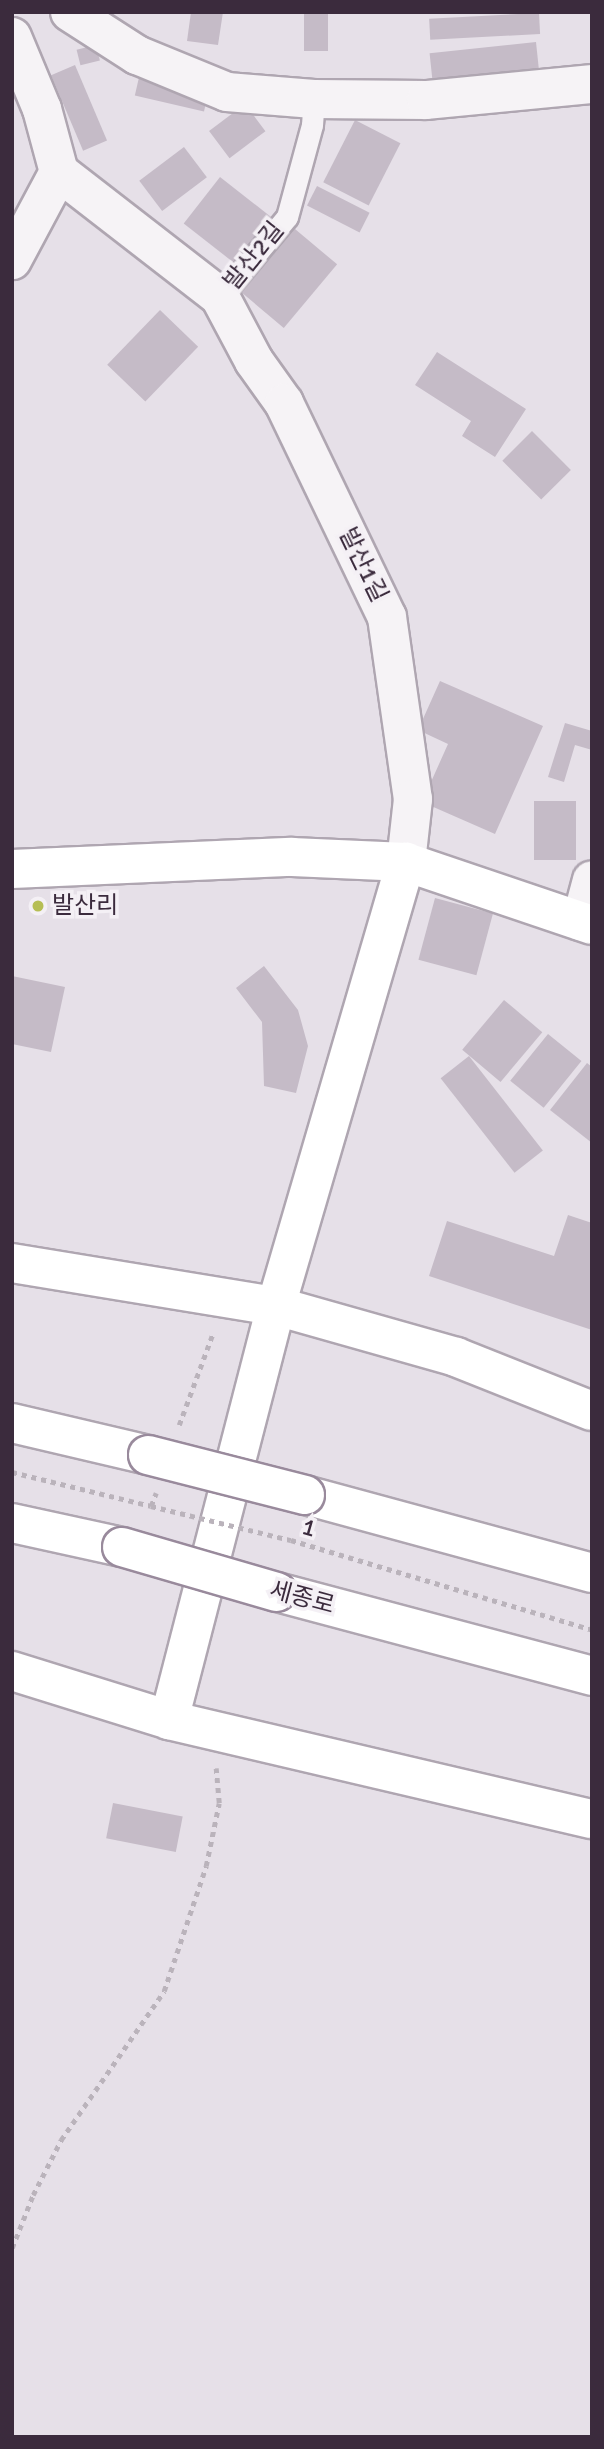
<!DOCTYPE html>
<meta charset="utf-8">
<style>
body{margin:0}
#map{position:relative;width:604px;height:2449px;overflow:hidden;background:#e6e0e8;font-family:Signika,"Noto Sans KR",sans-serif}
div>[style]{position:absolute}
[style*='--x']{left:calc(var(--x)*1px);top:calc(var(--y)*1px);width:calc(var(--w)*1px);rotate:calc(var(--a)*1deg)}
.building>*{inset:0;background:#c5bbc7;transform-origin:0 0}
.path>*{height:4.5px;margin-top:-2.25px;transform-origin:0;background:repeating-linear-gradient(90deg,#bab3bb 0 5px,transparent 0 10px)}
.roads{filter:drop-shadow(2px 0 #afa6b1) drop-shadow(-2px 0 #afa6b1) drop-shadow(0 2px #afa6b1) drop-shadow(0 -2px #afa6b1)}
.lane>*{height:21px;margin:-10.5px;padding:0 10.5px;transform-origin:10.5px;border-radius:10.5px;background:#f6f3f6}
.street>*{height:38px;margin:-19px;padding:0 19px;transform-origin:19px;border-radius:19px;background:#f6f3f6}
.secondary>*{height:38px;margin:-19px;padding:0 19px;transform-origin:19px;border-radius:19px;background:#fff}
.highway>*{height:38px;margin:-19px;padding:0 19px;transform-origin:19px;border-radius:19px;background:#fff}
.path-bridge>*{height:4.5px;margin-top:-2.25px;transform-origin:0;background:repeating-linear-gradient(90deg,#bab3bb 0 5px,transparent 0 10px)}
.bridges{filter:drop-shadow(2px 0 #998a9c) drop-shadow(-2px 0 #998a9c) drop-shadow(0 2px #998a9c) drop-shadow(0 -2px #998a9c)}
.highway-bridge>*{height:38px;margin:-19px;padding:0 19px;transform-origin:19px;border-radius:19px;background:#fff}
.dots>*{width:19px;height:19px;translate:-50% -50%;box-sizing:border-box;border:4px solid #f4f0f5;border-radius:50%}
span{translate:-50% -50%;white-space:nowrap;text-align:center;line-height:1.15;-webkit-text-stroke:7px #f4f0f5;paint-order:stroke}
.street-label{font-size:24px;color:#3b2b3d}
.poi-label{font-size:24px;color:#3b2b3d}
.left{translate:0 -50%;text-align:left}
.frame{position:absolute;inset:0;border:14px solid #3b2b3d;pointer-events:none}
</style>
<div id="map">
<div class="building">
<div style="clip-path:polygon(191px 12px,223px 12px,218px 45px,187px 41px)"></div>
<div style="left:304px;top:12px;width:24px;height:39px"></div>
<div style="left:539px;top:13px;width:21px;height:110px;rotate:87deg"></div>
<div style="left:536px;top:42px;width:28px;height:107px;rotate:84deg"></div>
<div style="left:96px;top:45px;width:16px;height:20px;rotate:76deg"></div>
<div style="left:75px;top:65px;width:82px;height:26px;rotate:67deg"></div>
<div style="left:140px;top:73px;width:71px;height:23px;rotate:13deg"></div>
<div style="left:245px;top:104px;width:34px;height:45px;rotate:53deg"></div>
<div style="left:355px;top:120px;width:51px;height:70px;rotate:27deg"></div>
<div style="left:184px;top:147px;width:38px;height:56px;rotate:53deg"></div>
<div style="left:220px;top:177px;width:66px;height:59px;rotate:38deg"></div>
<div style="left:317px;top:186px;width:59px;height:22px;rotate:27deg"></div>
<div style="left:295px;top:229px;width:55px;height:83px;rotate:40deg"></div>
<div style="left:160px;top:310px;width:53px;height:76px;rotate:44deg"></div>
<div style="clip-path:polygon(437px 352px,526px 409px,495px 457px,462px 436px,471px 421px,415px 385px)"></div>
<div style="left:532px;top:431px;width:55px;height:42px;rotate:45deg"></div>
<div style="clip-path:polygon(440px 681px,543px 726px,495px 834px,422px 802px,448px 744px,418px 730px)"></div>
<div style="clip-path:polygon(565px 723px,592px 731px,592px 750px,575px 745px,564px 782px,548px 777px)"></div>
<div style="left:534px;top:801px;width:42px;height:59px"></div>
<div style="left:435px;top:898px;width:60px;height:64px;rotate:15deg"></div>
<div style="clip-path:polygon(264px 966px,298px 1010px,308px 1046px,296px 1093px,264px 1086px,262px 1022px,236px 988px)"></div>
<div style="clip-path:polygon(12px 976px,65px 987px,51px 1052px,12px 1044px)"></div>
<div style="left:504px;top:1000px;width:50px;height:65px;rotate:40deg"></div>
<div style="left:548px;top:1034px;width:43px;height:60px;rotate:39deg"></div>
<div style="left:469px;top:1056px;width:120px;height:36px;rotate:52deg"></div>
<div style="clip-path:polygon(587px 1063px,592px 1067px,592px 1143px,550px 1110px)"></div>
<div style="clip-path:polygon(568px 1215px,592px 1223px,592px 1330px,429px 1276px,447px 1221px,554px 1256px)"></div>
<div style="left:113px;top:1803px;width:71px;height:36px;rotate:11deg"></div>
</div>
<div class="path">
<div style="--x:179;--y:1425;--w:98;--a:-69.7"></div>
<div style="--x:12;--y:1472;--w:143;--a:13.7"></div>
<div style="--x:151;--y:1506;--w:14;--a:-69"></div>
<div style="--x:291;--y:1540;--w:314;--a:16.6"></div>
<div style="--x:12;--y:2248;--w:57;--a:-68.4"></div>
<div style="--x:33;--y:2195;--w:62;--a:-63"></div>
<div style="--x:61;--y:2140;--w:181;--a:-55.3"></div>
<div style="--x:164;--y:1991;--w:132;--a:-71.4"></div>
<div style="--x:206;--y:1866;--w:64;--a:-78.3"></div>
<div style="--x:219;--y:1803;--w:35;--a:-95"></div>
</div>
<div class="roads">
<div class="lane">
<div style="--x:220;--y:297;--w:104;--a:-50.1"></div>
<div style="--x:287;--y:217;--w:95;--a:-74.8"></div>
<div style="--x:312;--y:125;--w:26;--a:-86"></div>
</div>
<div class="street">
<div style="--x:70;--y:12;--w:80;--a:32.7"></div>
<div style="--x:137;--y:55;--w:97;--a:22.3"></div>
<div style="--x:227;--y:92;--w:87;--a:4.6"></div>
<div style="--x:314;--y:99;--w:112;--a:0.5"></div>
<div style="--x:426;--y:100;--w:167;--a:-5.5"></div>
<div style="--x:12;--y:37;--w:78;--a:67.4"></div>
<div style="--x:42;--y:109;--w:65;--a:74.9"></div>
<div style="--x:59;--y:172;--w:100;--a:118.1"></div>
<div style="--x:59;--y:172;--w:204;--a:37.8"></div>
<div style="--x:220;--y:297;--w:72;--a:62"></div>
<div style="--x:254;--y:361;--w:52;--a:54.5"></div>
<div style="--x:284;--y:403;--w:237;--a:64.3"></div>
<div style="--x:387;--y:617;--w:184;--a:81.9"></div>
<div style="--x:413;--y:799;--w:63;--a:96.3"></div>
<div style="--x:581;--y:921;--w:42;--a:-75"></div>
</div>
<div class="secondary">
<div style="--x:12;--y:869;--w:280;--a:-2.5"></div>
<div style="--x:292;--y:857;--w:114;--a:2.5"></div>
<div style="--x:406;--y:862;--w:196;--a:18.7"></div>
<div style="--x:169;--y:1720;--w:428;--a:-75.5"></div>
<div style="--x:276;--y:1306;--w:463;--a:-73.7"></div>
</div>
<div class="highway">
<div style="--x:12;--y:1263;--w:267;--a:9.3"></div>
<div style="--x:276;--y:1306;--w:187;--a:15.8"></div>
<div style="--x:456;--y:1357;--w:146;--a:21.7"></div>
<div style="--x:12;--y:1423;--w:140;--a:13.2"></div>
<div style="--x:305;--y:1495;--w:297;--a:15.2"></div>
<div style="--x:12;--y:1523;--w:113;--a:12.3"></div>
<div style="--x:277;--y:1592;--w:326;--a:14.9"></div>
<div style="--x:12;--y:1671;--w:164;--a:17.3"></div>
<div style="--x:169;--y:1720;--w:434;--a:13.2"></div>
</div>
</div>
<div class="path-bridge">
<div style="--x:151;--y:1506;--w:144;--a:13.7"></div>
</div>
<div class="bridges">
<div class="highway-bridge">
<div style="--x:148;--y:1455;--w:162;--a:14.3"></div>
<div style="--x:122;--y:1547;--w:161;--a:16.2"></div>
</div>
</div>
<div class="dots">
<div style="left:38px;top:906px;background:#b6be54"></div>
</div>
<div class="street-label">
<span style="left:254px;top:256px;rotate:-51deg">발산2길</span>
<span style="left:363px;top:565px;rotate:64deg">발산1길</span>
<span style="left:309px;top:1528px;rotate:16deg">1</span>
<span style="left:302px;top:1598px;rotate:15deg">세종로</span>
</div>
<div class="poi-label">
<span class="left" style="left:52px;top:906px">발산리</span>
</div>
<div class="frame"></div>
</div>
